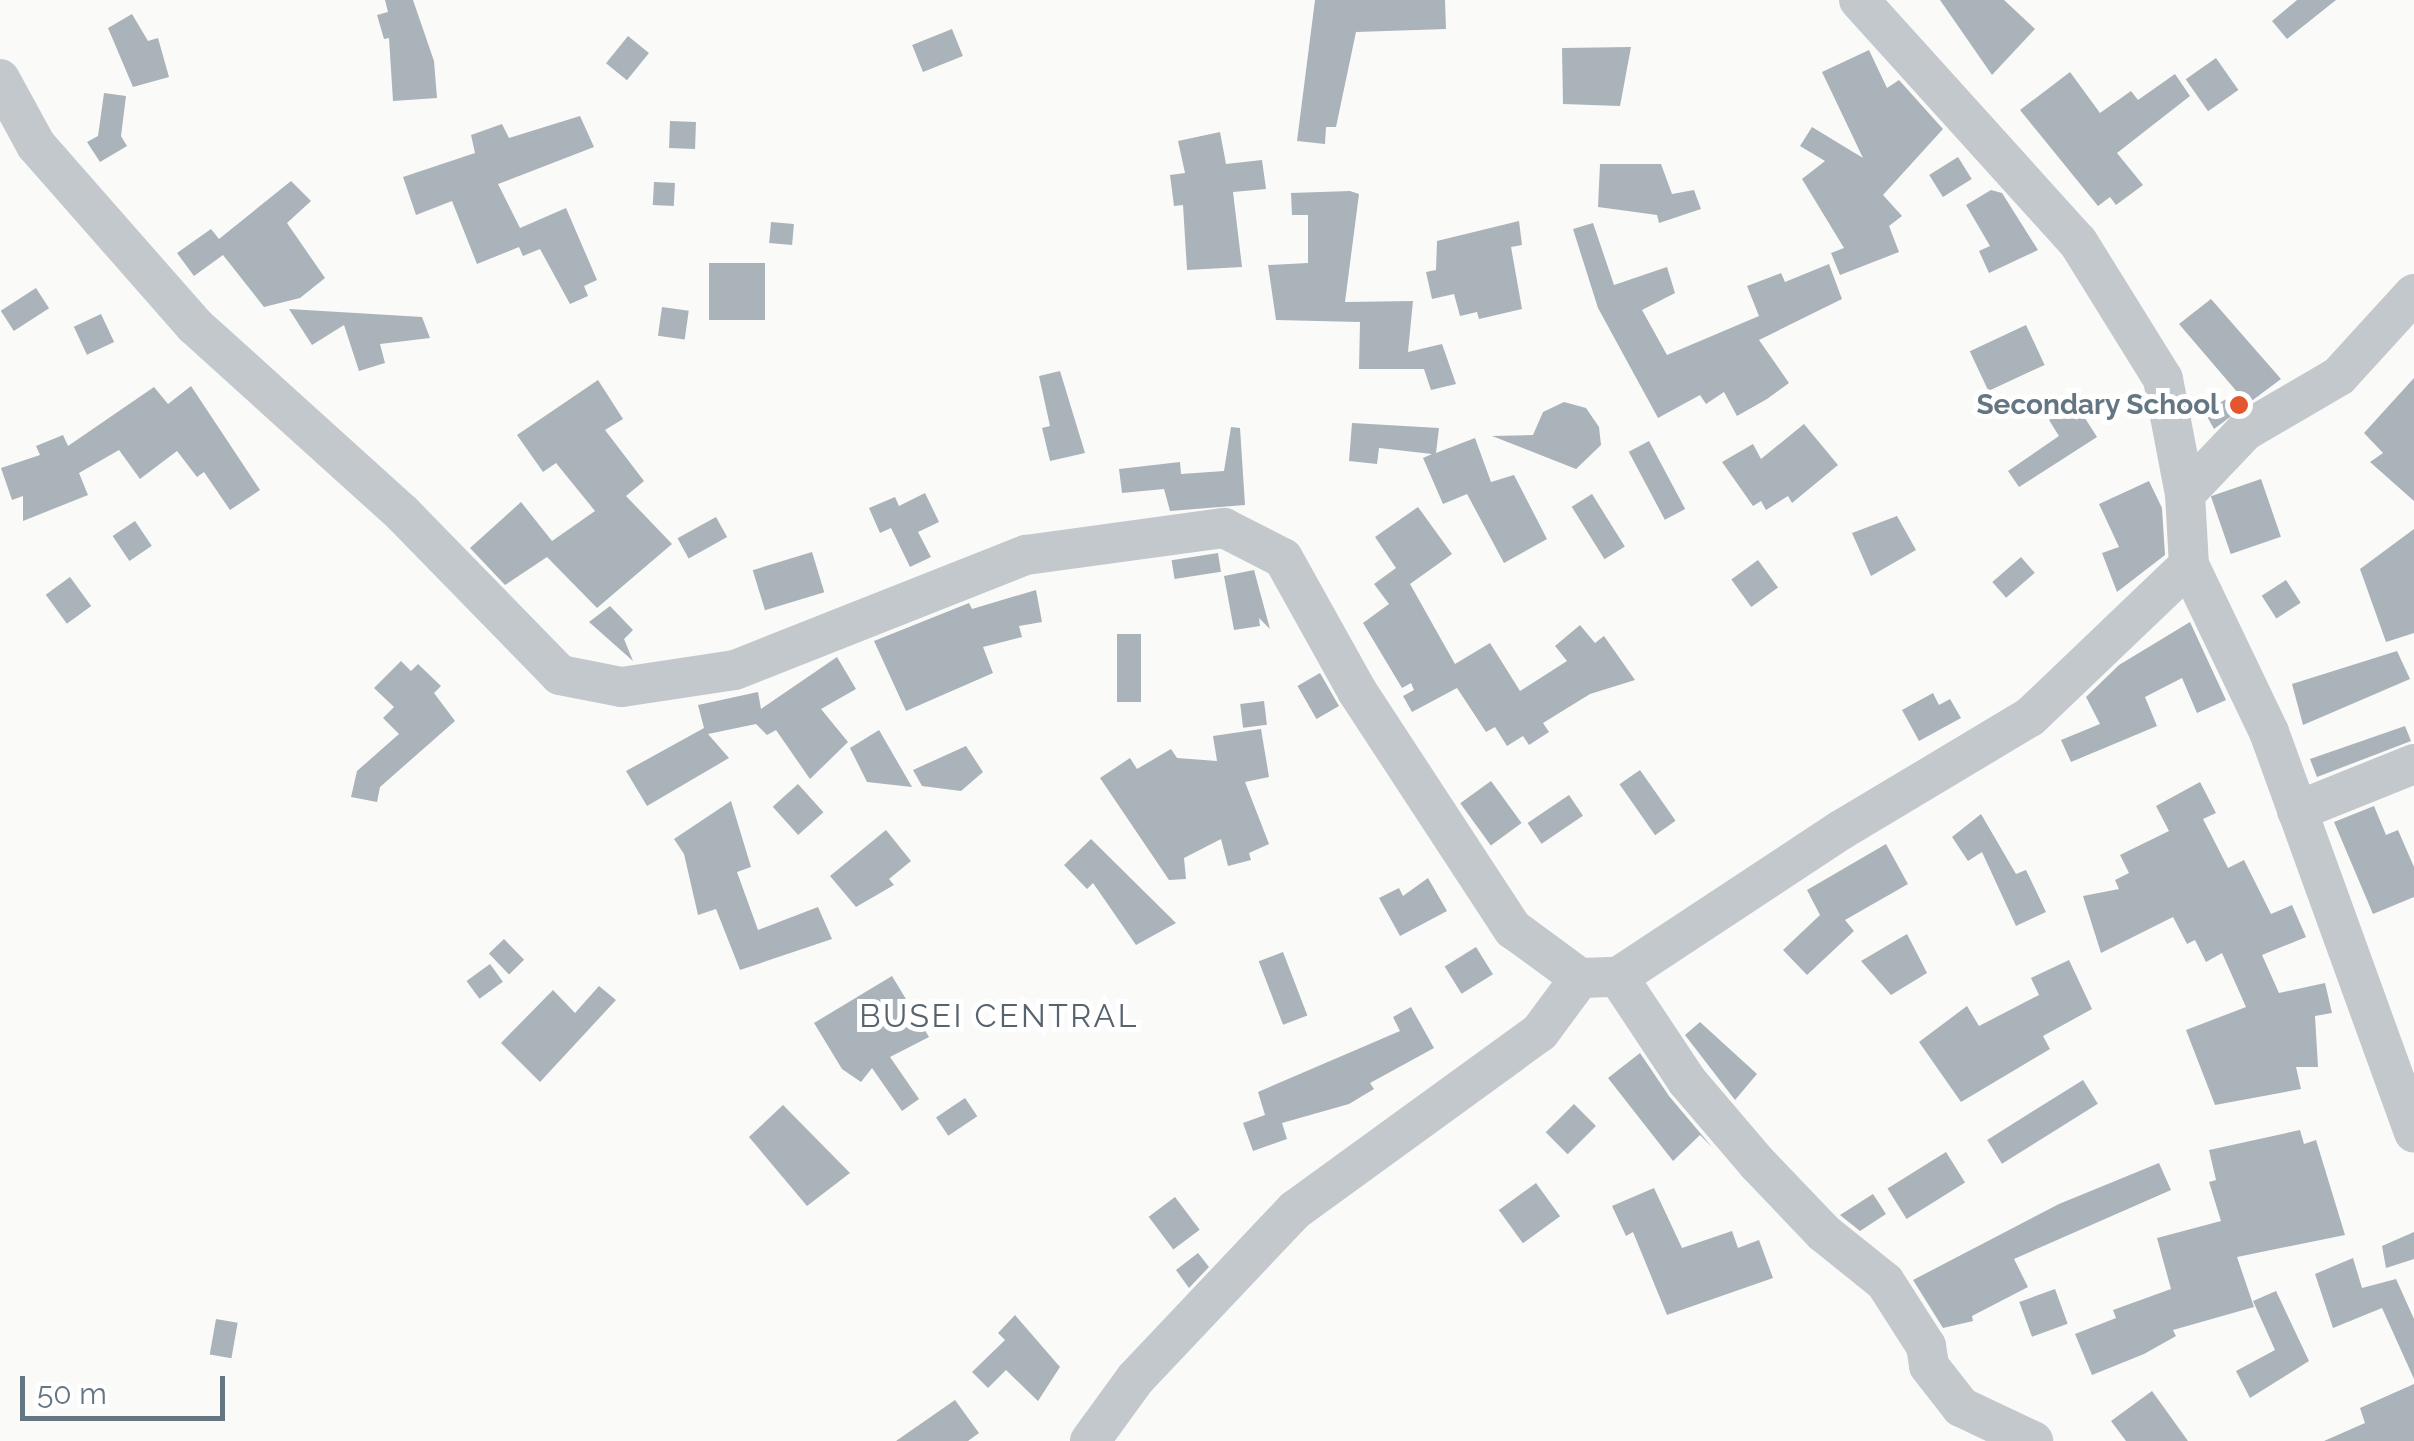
<!DOCTYPE html>
<style>
body{margin:0}
#map{position:relative;width:2414px;height:1441px;overflow:hidden;background:#fafaf8;font-family:Raleway,sans-serif}
div>[style]{position:absolute}
[style*='--x']{left:calc(var(--x)*1px);top:calc(var(--y)*1px);width:calc(var(--w)*1px);rotate:calc(var(--a)*1deg)}
.building>*{inset:0;background:#aab3b9;transform-origin:0 0}
.minor>*{height:40px;margin:-20px;padding:0 20px;transform-origin:20px;border-radius:20px;background:#c3c8cc}
.dots>*{width:28px;height:28px;translate:-50% -50%;box-sizing:border-box;border:5px solid #fff;border-radius:50%}
span{translate:-50% -50%;white-space:nowrap;text-align:center;line-height:1.15;-webkit-text-stroke:10px #fff;paint-order:stroke}
.poi-label{font-size:28px;color:#657683;font-weight:700}
.right{translate:-100% -50%;text-align:right}
.quarter-label{font-size:32px;color:#57646e;letter-spacing:2.5px}
.scale{position:absolute;left:20px;top:1376px;width:205px;height:45px;box-sizing:border-box;border:5px solid #657683;border-top:0;padding-left:12px;font-size:30px;line-height:35px;white-space:nowrap;color:#657683;-webkit-text-stroke:8px #fff;paint-order:stroke}
</style>
<div id="map">
<div class="building">
<div style="clip-path:polygon(385px 0,413px 0,434px 61px,437px 98px,393px 101px,389px 38px,384px 39px,377px 15px,388px 12px)"></div>
<div style="clip-path:polygon(1315px 0,1445px 0,1446px 29px,1356px 32px,1336px 127px,1326px 127px,1325px 144px,1297px 141px)"></div>
<div style="clip-path:polygon(1940px 0,2004px 0,2035px 29px,1992px 75px)"></div>
<div style="clip-path:polygon(2297px 0,2336px 0,2287px 39px,2272px 21px)"></div>
<div style="clip-path:polygon(132px 14px,148px 41px,158px 38px,169px 77px,133px 87px,108px 28px)"></div>
<div style="left:952px;top:29px;width:29px;height:43px;rotate:68deg"></div>
<div style="left:628px;top:36px;width:27px;height:35px;rotate:39deg"></div>
<div style="clip-path:polygon(1631px 47px,1620px 106px,1563px 104px,1562px 48px)"></div>
<div style="clip-path:polygon(1869px 50px,1887px 88px,1899px 80px,1943px 129px,1883px 195px,1902px 216px,1889px 226px,1899px 252px,1840px 275px,1831px 253px,1844px 248px,1802px 179px,1825px 161px,1800px 146px,1812px 127px,1863px 158px,1822px 72px)"></div>
<div style="left:2216px;top:58px;width:39px;height:37px;rotate:55deg"></div>
<div style="clip-path:polygon(2070px 72px,2100px 113px,2131px 91px,2138px 100px,2175px 74px,2190px 96px,2117px 153px,2143px 185px,2116px 205px,2110px 197px,2098px 206px,2020px 110px)"></div>
<div style="clip-path:polygon(104px 93px,126px 96px,121px 136px,127px 146px,100px 162px,87px 142px,98px 136px)"></div>
<div style="clip-path:polygon(580px 116px,594px 147px,498px 184px,520px 228px,566px 208px,597px 280px,584px 286px,588px 296px,570px 304px,540px 249px,523px 256px,519px 247px,477px 264px,452px 201px,416px 215px,403px 177px,475px 153px,471px 135px,502px 124px,509px 138px)"></div>
<div style="left:670px;top:121px;width:26px;height:27px;rotate:2deg"></div>
<div style="clip-path:polygon(1220px 132px,1226px 164px,1262px 160px,1266px 189px,1233px 192px,1242px 267px,1187px 270px,1183px 205px,1174px 206px,1170px 175px,1185px 173px,1178px 141px)"></div>
<div style="left:1958px;top:157px;width:26px;height:34px;rotate:58deg"></div>
<div style="clip-path:polygon(1600px 164px,1661px 164px,1672px 194px,1694px 190px,1701px 209px,1659px 223px,1657px 215px,1598px 207px)"></div>
<div style="clip-path:polygon(291px 181px,311px 201px,287px 223px,325px 278px,300px 298px,264px 307px,223px 255px,194px 276px,177px 253px,211px 229px,219px 239px)"></div>
<div style="left:654px;top:182px;width:21px;height:23px;rotate:3deg"></div>
<div style="clip-path:polygon(1991px 190px,2002px 193px,2038px 250px,1989px 273px,1979px 251px,1990px 246px,1966px 205px)"></div>
<div style="clip-path:polygon(1350px 191px,1359px 194px,1345px 302px,1413px 301px,1408px 352px,1442px 344px,1456px 384px,1431px 390px,1424px 369px,1359px 369px,1360px 322px,1276px 320px,1268px 265px,1308px 263px,1308px 215px,1292px 215px,1291px 193px)"></div>
<div style="clip-path:polygon(1519px 221px,1522px 245px,1511px 247px,1522px 309px,1479px 319px,1477px 312px,1460px 316px,1454px 294px,1432px 299px,1426px 272px,1436px 270px,1437px 241px)"></div>
<div style="left:771px;top:222px;width:23px;height:21px;rotate:5deg"></div>
<div style="clip-path:polygon(1593px 223px,1614px 285px,1667px 267px,1675px 293px,1642px 310px,1667px 355px,1759px 316px,1747px 286px,1781px 273px,1785px 282px,1829px 264px,1842px 299px,1759px 340px,1789px 383px,1767px 399px,1737px 416px,1724px 392px,1706px 404px,1700px 395px,1658px 418px,1598px 308px,1573px 229px)"></div>
<div style="left:765px;top:263px;width:57px;height:56px;rotate:90deg"></div>
<div style="left:36px;top:288px;width:24px;height:42px;rotate:57deg"></div>
<div style="clip-path:polygon(2211px 299px,2281px 379px,2214px 429px,2204px 411px,2238px 393px,2179px 324px)"></div>
<div style="left:662px;top:307px;width:27px;height:29px;rotate:8deg"></div>
<div style="clip-path:polygon(289px 309px,422px 317px,430px 338px,380px 344px,385px 363px,359px 371px,344px 325px,312px 345px)"></div>
<div style="left:101px;top:314px;width:31px;height:30px;rotate:65deg"></div>
<div style="left:2026px;top:325px;width:44px;height:62px;rotate:65deg"></div>
<div style="clip-path:polygon(1060px 371px,1085px 453px,1050px 461px,1042px 428px,1050px 426px,1039px 376px)"></div>
<div style="clip-path:polygon(2414px 378px,2414px 501px,2370px 462px,2383px 453px,2364px 433px)"></div>
<div style="clip-path:polygon(598px 380px,623px 419px,605px 430px,644px 481px,626px 496px,672px 544px,597px 608px,547px 557px,505px 585px,470px 548px,521px 502px,552px 541px,595px 511px,556px 463px,543px 472px,517px 435px)"></div>
<div style="clip-path:polygon(191px 386px,260px 490px,230px 510px,204px 472px,197px 477px,177px 451px,140px 479px,119px 450px,79px 473px,88px 495px,23px 521px,23px 496px,12px 500px,1px 468px,40px 455px,36px 446px,63px 435px,68px 446px,154px 387px,168px 404px)"></div>
<div style="clip-path:polygon(1564px 402px,1586px 408px,1599px 427px,1601px 445px,1576px 469px,1492px 436px,1533px 435px,1543px 412px)"></div>
<div style="clip-path:polygon(2076px 404px,2097px 437px,2019px 487px,2008px 471px,2059px 436px,2049px 420px)"></div>
<div style="clip-path:polygon(1352px 423px,1439px 428px,1436px 453px,1475px 438px,1491px 482px,1514px 475px,1547px 539px,1504px 563px,1467px 494px,1443px 504px,1423px 458px,1432px 454px,1379px 448px,1377px 464px,1349px 461px)"></div>
<div style="clip-path:polygon(1804px 424px,1838px 465px,1792px 503px,1788px 496px,1766px 510px,1761px 501px,1753px 506px,1722px 462px,1753px 444px,1761px 459px)"></div>
<div style="clip-path:polygon(1231px 427px,1240px 428px,1245px 505px,1170px 511px,1164px 489px,1122px 493px,1119px 469px,1180px 462px,1181px 474px,1224px 471px)"></div>
<div style="left:1649px;top:441px;width:77px;height:23px;rotate:62deg"></div>
<div style="left:2261px;top:479px;width:61px;height:53px;rotate:71deg"></div>
<div style="clip-path:polygon(2149px 481px,2162px 508px,2165px 555px,2117px 592px,2102px 553px,2119px 547px,2099px 504px)"></div>
<div style="clip-path:polygon(925px 493px,939px 522px,918px 532px,931px 557px,910px 567px,891px 528px,880px 533px,869px 508px,895px 497px,899px 506px)"></div>
<div style="left:1592px;top:494px;width:62px;height:24px;rotate:58deg"></div>
<div style="clip-path:polygon(1418px 507px,1452px 554px,1410px 584px,1455px 664px,1490px 643px,1520px 691px,1567px 661px,1555px 646px,1580px 625px,1595px 643px,1604px 636px,1635px 680px,1590px 694px,1543px 723px,1549px 732px,1529px 745px,1523px 736px,1507px 746px,1495px 727px,1486px 732px,1457px 688px,1412px 712px,1403px 696px,1414px 690px,1411px 683px,1402px 688px,1363px 623px,1389px 604px,1374px 584px,1396px 568px,1375px 537px)"></div>
<div style="clip-path:polygon(1897px 516px,1916px 550px,1871px 576px,1852px 533px)"></div>
<div style="left:716px;top:517px;width:23px;height:44px;rotate:61deg"></div>
<div style="left:135px;top:521px;width:30px;height:27px;rotate:56deg"></div>
<div style="clip-path:polygon(2414px 529px,2414px 633px,2386px 642px,2360px 569px)"></div>
<div style="left:812px;top:552px;width:42px;height:62px;rotate:73deg"></div>
<div style="left:1218px;top:553px;width:19px;height:47px;rotate:81deg"></div>
<div style="left:2021px;top:557px;width:21px;height:38px;rotate:49deg"></div>
<div style="left:1758px;top:560px;width:34px;height:33px;rotate:54deg"></div>
<div style="clip-path:polygon(1254px 570px,1270px 629px,1259px 618px,1260px 626px,1234px 630px,1224px 576px)"></div>
<div style="left:70px;top:577px;width:36px;height:30px;rotate:54deg"></div>
<div style="left:2286px;top:580px;width:27px;height:29px;rotate:57deg"></div>
<div style="clip-path:polygon(1036px 590px,1042px 622px,1019px 626px,1022px 637px,983px 647px,993px 673px,906px 711px,874px 641px,969px 603px,972px 609px)"></div>
<div style="clip-path:polygon(610px 606px,633px 630px,624px 639px,633px 661px,589px 622px)"></div>
<div style="clip-path:polygon(2190px 622px,2226px 700px,2197px 713px,2182px 678px,2145px 697px,2157px 726px,2071px 762px,2061px 740px,2100px 724px,2086px 697px,2119px 665px)"></div>
<div style="left:1117px;top:634px;width:24px;height:68px"></div>
<div style="clip-path:polygon(2397px 651px,2410px 679px,2303px 725px,2292px 684px)"></div>
<div style="clip-path:polygon(837px 657px,856px 689px,821px 709px,848px 742px,810px 779px,776px 730px,767px 735px,756px 724px,708px 734px,729px 758px,647px 806px,626px 771px,704px 728px,698px 705px,758px 692px,761px 709px)"></div>
<div style="clip-path:polygon(401px 661px,411px 671px,418px 664px,441px 686px,434px 693px,455px 721px,380px 787px,377px 802px,351px 797px,357px 771px,399px 734px,383px 718px,394px 707px,374px 688px)"></div>
<div style="left:1320px;top:673px;width:38px;height:26px;rotate:60deg"></div>
<div style="clip-path:polygon(1933px 693px,1939px 705px,1950px 699px,1961px 718px,1919px 741px,1902px 710px)"></div>
<div style="left:1264px;top:701px;width:24px;height:24px;rotate:83deg"></div>
<div style="clip-path:polygon(2405px 726px,2411px 741px,2317px 777px,2310px 759px)"></div>
<div style="clip-path:polygon(1261px 729px,1269px 777px,1245px 782px,1269px 844px,1249px 853px,1251px 860px,1228px 866px,1221px 839px,1184px 858px,1186px 879px,1169px 880px,1100px 778px,1130px 758px,1137px 769px,1171px 749px,1177px 758px,1217px 761px,1213px 736px)"></div>
<div style="clip-path:polygon(879px 730px,912px 787px,867px 782px,850px 748px)"></div>
<div style="clip-path:polygon(966px 746px,983px 772px,961px 791px,922px 786px,913px 770px)"></div>
<div style="left:1640px;top:770px;width:62px;height:25px;rotate:55deg"></div>
<div style="left:1491px;top:781px;width:52px;height:38px;rotate:54deg"></div>
<div style="clip-path:polygon(2200px 782px,2216px 813px,2203px 819px,2228px 868px,2244px 860px,2271px 914px,2292px 905px,2306px 937px,2262px 955px,2279px 993px,2325px 983px,2332px 1013px,2315px 1016px,2318px 1067px,2296px 1067px,2301px 1089px,2215px 1105px,2186px 1030px,2246px 1007px,2222px 953px,2206px 962px,2195px 940px,2187px 944px,2173px 917px,2101px 953px,2083px 896px,2119px 889px,2115px 880px,2129px 873px,2120px 855px,2169px 831px,2156px 806px)"></div>
<div style="left:798px;top:784px;width:38px;height:34px;rotate:48deg"></div>
<div style="left:1569px;top:795px;width:25px;height:50px;rotate:56deg"></div>
<div style="clip-path:polygon(731px 801px,751px 867px,737px 872px,758px 930px,818px 907px,832px 939px,740px 970px,716px 909px,698px 915px,684px 854px,674px 839px)"></div>
<div style="clip-path:polygon(2374px 806px,2386px 835px,2398px 830px,2414px 867px,2414px 897px,2373px 914px,2334px 822px)"></div>
<div style="clip-path:polygon(1981px 814px,2016px 874px,2026px 870px,2046px 912px,2016px 926px,1982px 852px,1968px 861px,1952px 837px)"></div>
<div style="clip-path:polygon(886px 830px,911px 861px,889px 879px,894px 885px,856px 907px,830px 876px)"></div>
<div style="clip-path:polygon(1091px 839px,1176px 923px,1136px 945px,1093px 883px,1087px 889px,1064px 865px)"></div>
<div style="clip-path:polygon(1886px 844px,1908px 884px,1845px 920px,1854px 931px,1807px 975px,1783px 950px,1820px 915px,1807px 890px)"></div>
<div style="clip-path:polygon(1428px 878px,1447px 911px,1400px 936px,1379px 898px,1399px 888px,1403px 896px)"></div>
<div style="clip-path:polygon(1907px 934px,1927px 973px,1891px 995px,1861px 961px)"></div>
<div style="left:504px;top:939px;width:29px;height:21px;rotate:46deg"></div>
<div style="left:1476px;top:947px;width:32px;height:37px;rotate:58deg"></div>
<div style="left:1283px;top:952px;width:68px;height:26px;rotate:69deg"></div>
<div style="clip-path:polygon(2069px 960px,2092px 1009px,2043px 1036px,2050px 1049px,1961px 1102px,1919px 1042px,1967px 1006px,1979px 1026px,2039px 995px,2031px 978px)"></div>
<div style="left:490px;top:964px;width:22px;height:29px;rotate:54deg"></div>
<div style="clip-path:polygon(892px 976px,929px 1037px,890px 1057px,919px 1099px,902px 1111px,872px 1068px,861px 1082px,842px 1069px,814px 1023px)"></div>
<div style="clip-path:polygon(599px 986px,616px 1000px,540px 1082px,501px 1043px,553px 990px,575px 1013px)"></div>
<div style="clip-path:polygon(1411px 1007px,1434px 1048px,1370px 1083px,1374px 1089px,1349px 1104px,1282px 1123px,1287px 1139px,1253px 1151px,1243px 1123px,1265px 1115px,1258px 1092px,1400px 1031px,1393px 1017px)"></div>
<div style="clip-path:polygon(1700px 1022px,1757px 1074px,1735px 1100px,1685px 1035px)"></div>
<div style="clip-path:polygon(1640px 1053px,1669px 1096px,1712px 1147px,1700px 1135px,1673px 1161px,1608px 1078px)"></div>
<div style="left:2083px;top:1080px;width:28px;height:113px;rotate:58deg"></div>
<div style="left:965px;top:1098px;width:22px;height:35px;rotate:56deg"></div>
<div style="left:1574px;top:1104px;width:31px;height:40px;rotate:45deg"></div>
<div style="clip-path:polygon(783px 1105px,850px 1173px,807px 1206px,749px 1137px)"></div>
<div style="clip-path:polygon(2300px 1130px,2304px 1144px,2316px 1140px,2345px 1235px,2237px 1257px,2254px 1307px,2173px 1330px,2176px 1336px,2144px 1354px,2092px 1375px,2075px 1334px,2116px 1318px,2113px 1310px,2171px 1289px,2157px 1238px,2221px 1221px,2209px 1182px,2216px 1180px,2209px 1150px)"></div>
<div style="left:1946px;top:1152px;width:36px;height:69px;rotate:58deg"></div>
<div style="clip-path:polygon(2159px 1163px,2171px 1190px,2014px 1259px,2028px 1287px,1972px 1316px,1973px 1321px,1943px 1328px,1913px 1280px,2059px 1204px)"></div>
<div style="left:1536px;top:1183px;width:41px;height:46px;rotate:54deg"></div>
<div style="clip-path:polygon(1654px 1188px,1682px 1248px,1732px 1231px,1738px 1248px,1759px 1240px,1773px 1278px,1667px 1315px,1633px 1232px,1626px 1236px,1612px 1206px)"></div>
<div style="clip-path:polygon(1873px 1194px,1886px 1214px,1860px 1231px,1840px 1215px)"></div>
<div style="left:1175px;top:1197px;width:41px;height:33px;rotate:53deg"></div>
<div style="clip-path:polygon(2414px 1232px,2414px 1259px,2386px 1268px,2382px 1246px)"></div>
<div style="clip-path:polygon(1198px 1253px,1209px 1267px,1189px 1288px,1176px 1270px)"></div>
<div style="clip-path:polygon(2353px 1258px,2362px 1288px,2396px 1279px,2414px 1319px,2414px 1379px,2382px 1308px,2333px 1328px,2315px 1274px)"></div>
<div style="left:2055px;top:1289px;width:37px;height:38px;rotate:70deg"></div>
<div style="clip-path:polygon(2276px 1291px,2309px 1361px,2250px 1398px,2236px 1371px,2275px 1350px,2253px 1301px)"></div>
<div style="clip-path:polygon(1015px 1315px,1060px 1367px,1038px 1401px,1006px 1370px,988px 1388px,972px 1372px,1005px 1340px,998px 1333px)"></div>
<div style="left:216px;top:1319px;width:22px;height:36px;rotate:10deg"></div>
<div style="clip-path:polygon(2414px 1384px,2414px 1441px,2324px 1441px,2365px 1423px,2360px 1408px)"></div>
<div style="clip-path:polygon(2152px 1391px,2188px 1441px,2126px 1441px,2111px 1421px)"></div>
<div style="clip-path:polygon(955px 1400px,979px 1433px,968px 1441px,896px 1441px)"></div>
</div>
<div class="minor">
<div style="--x:1859;--y:0;--w:326;--a:47.9"></div>
<div style="--x:2078;--y:242;--w:161;--a:58.2"></div>
<div style="--x:2163;--y:379;--w:117;--a:79.2"></div>
<div style="--x:2185;--y:494;--w:71;--a:86.8"></div>
<div style="--x:2189;--y:565;--w:185;--a:64.4"></div>
<div style="--x:2269;--y:732;--w:426;--a:70.1"></div>
<div style="--x:0;--y:79;--w:75;--a:61.4"></div>
<div style="--x:36;--y:145;--w:240;--a:48.7"></div>
<div style="--x:194;--y:325;--w:280;--a:42.1"></div>
<div style="--x:402;--y:513;--w:226;--a:45.7"></div>
<div style="--x:560;--y:675;--w:63;--a:11"></div>
<div style="--x:622;--y:687;--w:114;--a:-8.6"></div>
<div style="--x:735;--y:670;--w:313;--a:-21.6"></div>
<div style="--x:1026;--y:555;--w:200;--a:-7.8"></div>
<div style="--x:1224;--y:528;--w:66;--a:27"></div>
<div style="--x:1283;--y:558;--w:152;--a:60.9"></div>
<div style="--x:1357;--y:691;--w:285;--a:56.8"></div>
<div style="--x:1513;--y:929;--w:83;--a:36.2"></div>
<div style="--x:2185;--y:494;--w:87;--a:-46.4"></div>
<div style="--x:2245;--y:431;--w:109;--a:-30.3"></div>
<div style="--x:2339;--y:376;--w:111;--a:-47.6"></div>
<div style="--x:2297;--y:811;--w:126;--a:-21.9"></div>
<div style="--x:1618;--y:977;--w:125;--a:56.4"></div>
<div style="--x:1687;--y:1081;--w:108;--a:49.5"></div>
<div style="--x:1757;--y:1163;--w:97;--a:46.3"></div>
<div style="--x:1824;--y:1233;--w:78;--a:38.8"></div>
<div style="--x:1885;--y:1282;--w:76;--a:57.4"></div>
<div style="--x:1926;--y:1346;--w:20;--a:81"></div>
<div style="--x:1929;--y:1366;--w:52;--a:52"></div>
<div style="--x:1961;--y:1407;--w:80;--a:25.3"></div>
<div style="--x:1090;--y:1441;--w:77;--a:-54"></div>
<div style="--x:1135;--y:1379;--w:233;--a:-46.6"></div>
<div style="--x:1295;--y:1210;--w:303;--a:-36"></div>
<div style="--x:1540;--y:1032;--w:67;--a:-53.5"></div>
<div style="--x:1580;--y:978;--w:38;--a:-2"></div>
<div style="--x:1618;--y:977;--w:267;--a:-33.4"></div>
<div style="--x:1841;--y:830;--w:220;--a:-30.9"></div>
<div style="--x:2030;--y:717;--w:220;--a:-43.7"></div>
</div>
<div class="dots">
<div style="left:2239px;top:405px;background:#e4572e"></div>
</div>
<div class="poi-label">
<span class="right" style="left:2219px;top:405px">Secondary School</span>
</div>
<div class="quarter-label">
<span style="left:999px;top:1016px">BUSEI CENTRAL</span>
</div>
<div class="scale">50 m</div>
</div>
